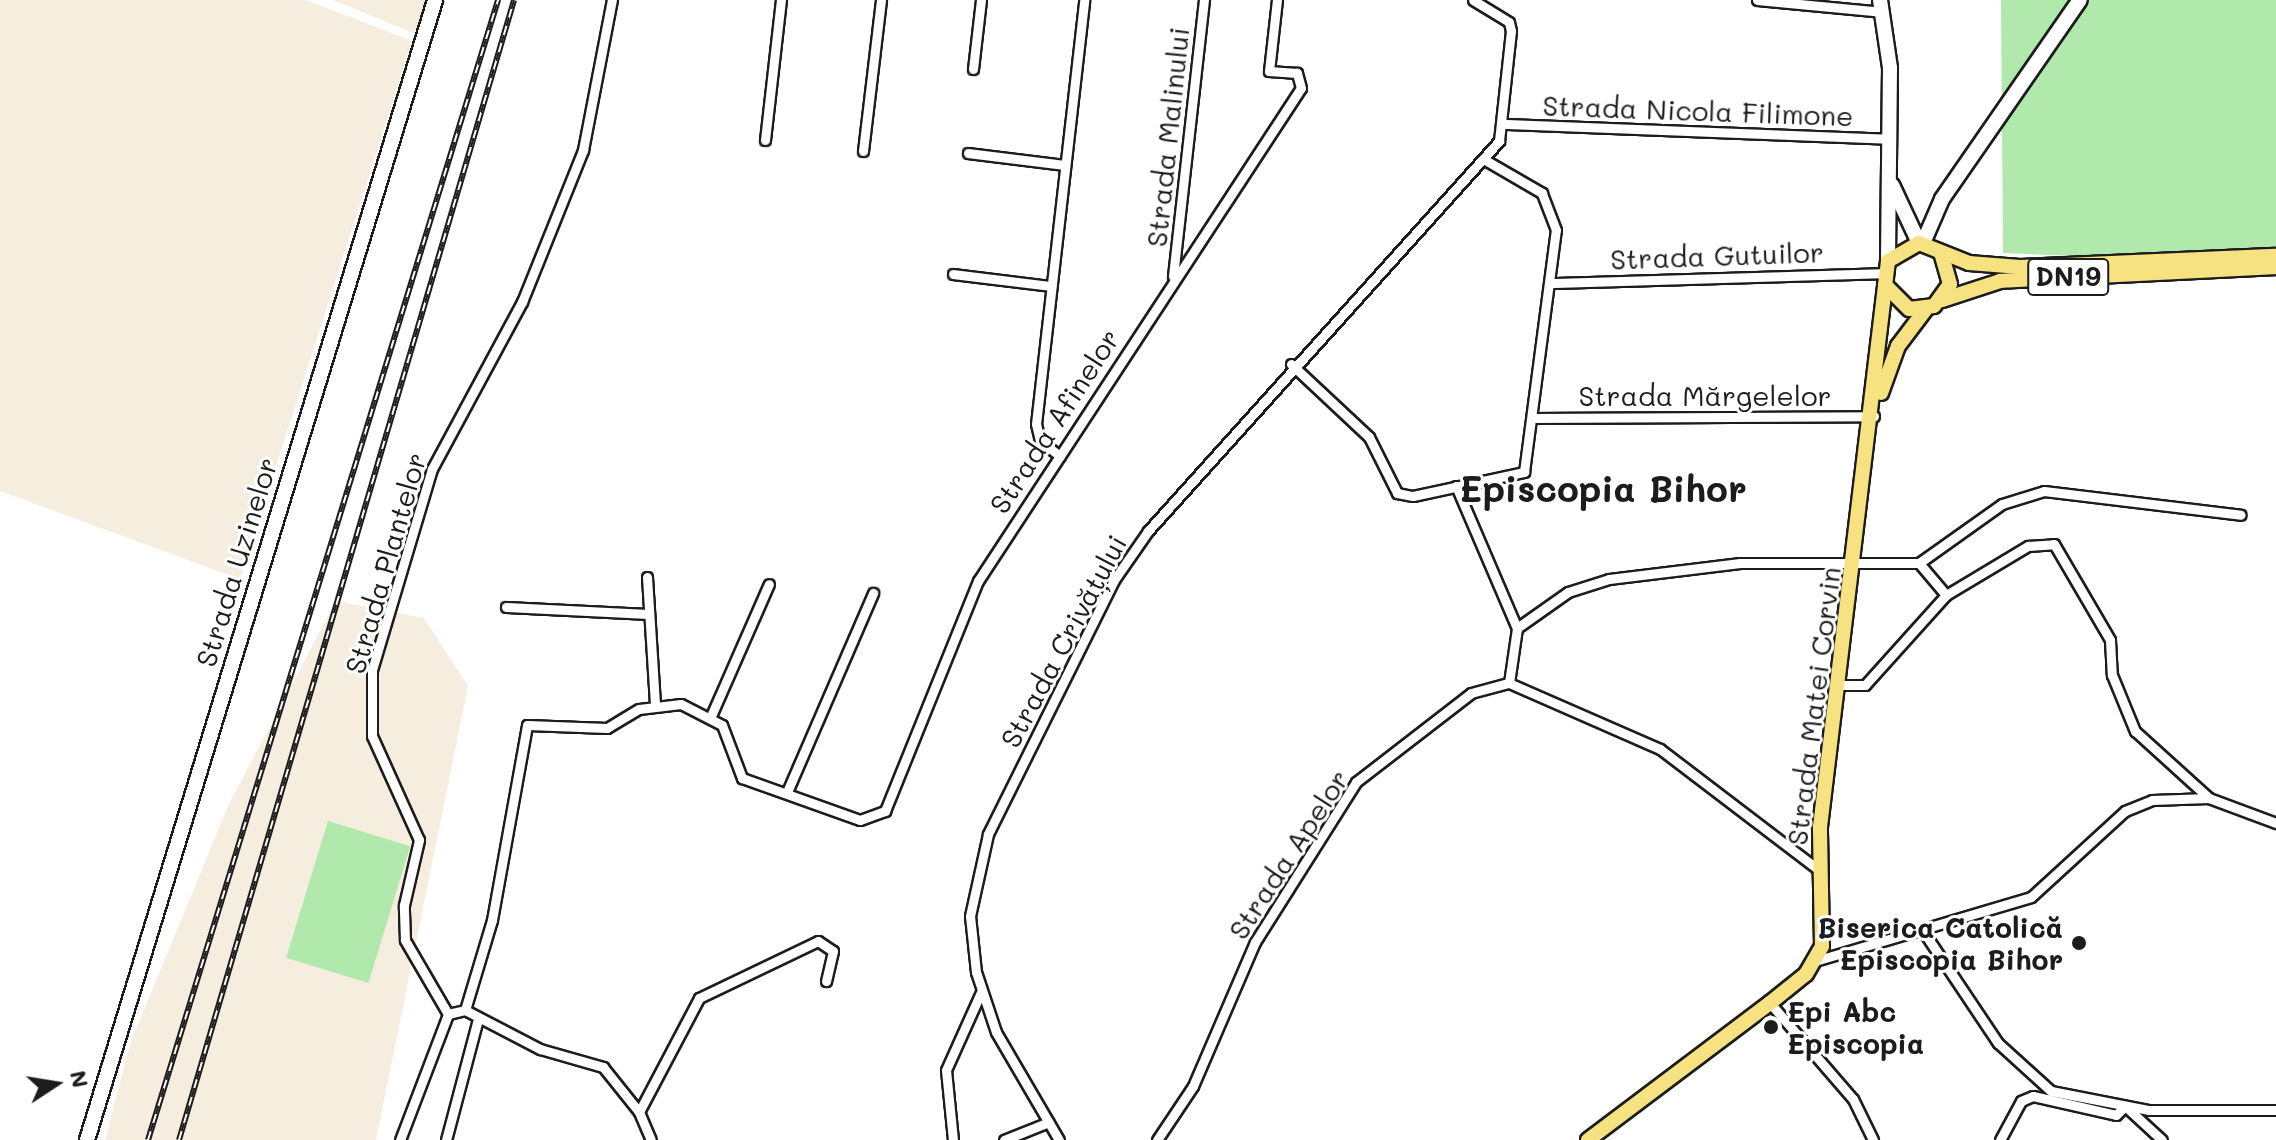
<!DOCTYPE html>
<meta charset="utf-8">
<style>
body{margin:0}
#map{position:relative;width:2276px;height:1140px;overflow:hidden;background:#fff;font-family:Mali,sans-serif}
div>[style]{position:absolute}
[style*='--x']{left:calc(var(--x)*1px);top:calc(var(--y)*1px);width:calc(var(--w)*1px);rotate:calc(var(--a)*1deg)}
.built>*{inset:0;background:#f5edde}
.green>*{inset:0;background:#b1e8ab;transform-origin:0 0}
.roads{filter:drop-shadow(2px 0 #1c1c1c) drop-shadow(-2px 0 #1c1c1c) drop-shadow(0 2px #1c1c1c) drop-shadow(0 -2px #1c1c1c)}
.street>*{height:9px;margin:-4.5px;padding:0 4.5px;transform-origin:4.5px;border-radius:4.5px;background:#fff}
.secondary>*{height:14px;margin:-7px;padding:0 7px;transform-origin:7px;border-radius:7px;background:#fff}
.primary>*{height:14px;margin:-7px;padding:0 7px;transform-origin:7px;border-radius:7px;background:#f7e281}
.rail>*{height:6px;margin-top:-3px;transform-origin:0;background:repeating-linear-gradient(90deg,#fff 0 9px,#1c1c1c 0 18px);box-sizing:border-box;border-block:2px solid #1c1c1c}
.dots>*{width:22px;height:22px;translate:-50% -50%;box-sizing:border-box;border:4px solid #fff;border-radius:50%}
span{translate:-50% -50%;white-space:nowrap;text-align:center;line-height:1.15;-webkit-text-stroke:6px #fff;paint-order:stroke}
.shield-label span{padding:2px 6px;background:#fff;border:2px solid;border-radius:6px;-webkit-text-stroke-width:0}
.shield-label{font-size:26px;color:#1c1c1c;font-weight:700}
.street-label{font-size:28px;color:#1c1c1c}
.poi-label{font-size:28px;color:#1c1c1c;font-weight:700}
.right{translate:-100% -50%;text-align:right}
.left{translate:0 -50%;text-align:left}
.district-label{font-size:36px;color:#1c1c1c;font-weight:700}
.north{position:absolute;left:16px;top:1044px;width:80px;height:80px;-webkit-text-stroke:6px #fff;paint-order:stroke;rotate:78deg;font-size:22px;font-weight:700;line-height:32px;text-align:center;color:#1c1c1c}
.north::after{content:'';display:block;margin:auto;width:28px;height:36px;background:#1c1c1c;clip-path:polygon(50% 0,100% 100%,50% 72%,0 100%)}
</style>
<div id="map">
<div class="built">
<div style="clip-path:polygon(0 0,306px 0,412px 41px,240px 579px,0 491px)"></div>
<div style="clip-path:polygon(333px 0,426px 0,416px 34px)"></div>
<div style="clip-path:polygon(336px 601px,424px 618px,468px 686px,376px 1140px,105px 1140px,130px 1044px,229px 804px)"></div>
</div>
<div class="green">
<div style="clip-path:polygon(2001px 0,2276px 0,2276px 252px,2145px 259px,2003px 253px)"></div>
<div style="left:328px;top:821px;width:86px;height:143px;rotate:17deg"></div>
</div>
<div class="roads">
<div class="street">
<div style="--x:1757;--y:0;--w:127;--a:5.4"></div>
<div style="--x:973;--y:69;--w:69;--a:-83.4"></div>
<div style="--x:1505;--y:124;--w:385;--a:2.2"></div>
<div style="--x:765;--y:140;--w:141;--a:-83.5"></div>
<div style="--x:863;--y:151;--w:152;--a:-83.2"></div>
<div style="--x:968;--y:153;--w:97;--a:7.1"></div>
<div style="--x:953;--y:274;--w:99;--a:7"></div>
<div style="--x:1173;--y:276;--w:278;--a:-83.6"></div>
<div style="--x:1551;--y:283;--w:333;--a:-1.7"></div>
<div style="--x:1291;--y:364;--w:107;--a:43.1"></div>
<div style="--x:1369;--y:437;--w:63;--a:63.4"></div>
<div style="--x:1397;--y:493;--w:16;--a:11"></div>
<div style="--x:1413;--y:496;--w:114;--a:-12.2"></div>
<div style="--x:1524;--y:472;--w:244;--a:-82.5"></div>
<div style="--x:1556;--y:230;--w:40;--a:-111"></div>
<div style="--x:1542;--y:193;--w:66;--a:-149.9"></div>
<div style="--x:1536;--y:418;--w:338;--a:-0.3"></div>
<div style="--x:1060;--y:456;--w:25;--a:-143"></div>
<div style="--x:1040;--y:441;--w:17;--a:-103"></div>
<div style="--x:1036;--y:424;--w:427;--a:-83.5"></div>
<div style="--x:1456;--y:486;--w:155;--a:66.8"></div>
<div style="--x:1919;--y:563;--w:42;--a:49.8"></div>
<div style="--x:647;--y:577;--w:128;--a:86.4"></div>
<div style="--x:506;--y:607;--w:143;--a:2.8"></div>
<div style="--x:1509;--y:683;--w:56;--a:-81.7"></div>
<div style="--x:1517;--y:628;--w:62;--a:-35.2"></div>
<div style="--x:1568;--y:592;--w:43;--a:-17.6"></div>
<div style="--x:1609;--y:579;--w:132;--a:-7"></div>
<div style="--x:1740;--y:563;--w:179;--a:0"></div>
<div style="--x:1919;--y:563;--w:102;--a:-35.4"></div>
<div style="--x:2002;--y:504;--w:44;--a:-17.2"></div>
<div style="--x:2044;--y:491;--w:198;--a:6.9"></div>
<div style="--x:1841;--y:685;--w:24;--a:0"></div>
<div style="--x:1865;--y:685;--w:121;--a:-48"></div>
<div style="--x:1946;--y:595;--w:96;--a:-30.9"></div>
<div style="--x:2028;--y:546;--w:26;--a:-4"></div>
<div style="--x:2054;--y:544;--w:111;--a:59.7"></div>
<div style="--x:2110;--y:640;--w:35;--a:87"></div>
<div style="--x:2112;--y:675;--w:61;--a:67.7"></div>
<div style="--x:2135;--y:731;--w:100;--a:42.2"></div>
<div style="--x:2209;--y:798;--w:72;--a:20.5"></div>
<div style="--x:711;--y:716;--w:144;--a:-66.3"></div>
<div style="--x:787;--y:792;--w:217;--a:-66.6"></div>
<div style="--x:1923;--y:931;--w:135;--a:56.2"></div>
<div style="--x:1998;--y:1043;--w:72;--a:42.2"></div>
<div style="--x:2051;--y:1091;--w:100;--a:11"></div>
<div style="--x:2149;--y:1110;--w:127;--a:0"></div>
<div style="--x:1815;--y:961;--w:225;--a:-16.5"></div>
<div style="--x:2031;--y:897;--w:127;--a:-42.5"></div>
<div style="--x:2125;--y:811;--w:29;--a:-22"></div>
<div style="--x:2152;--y:800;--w:57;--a:-2"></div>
<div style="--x:1770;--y:1003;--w:127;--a:49.2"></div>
<div style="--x:1853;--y:1099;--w:46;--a:64"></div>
<div style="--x:465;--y:1010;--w:94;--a:-73.3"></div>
<div style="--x:492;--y:920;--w:198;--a:-79.8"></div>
<div style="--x:527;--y:725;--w:80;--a:2.1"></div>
<div style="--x:607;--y:728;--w:37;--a:-31"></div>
<div style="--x:639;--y:709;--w:42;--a:-6.8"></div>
<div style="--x:681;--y:704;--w:46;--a:27.1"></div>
<div style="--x:722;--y:725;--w:57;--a:69.3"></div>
<div style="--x:742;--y:778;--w:125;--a:19.6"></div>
<div style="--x:860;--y:820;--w:27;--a:-20"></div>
<div style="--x:885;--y:811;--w:248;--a:-68"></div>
<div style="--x:978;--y:581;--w:589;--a:-56.77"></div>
<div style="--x:1301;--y:88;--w:16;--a:-105"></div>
<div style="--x:1297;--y:73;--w:28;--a:-176"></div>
<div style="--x:1269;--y:71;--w:71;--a:-83.6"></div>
<div style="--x:448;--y:1014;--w:17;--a:-13"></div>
<div style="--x:465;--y:1010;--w:85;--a:27.5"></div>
<div style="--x:540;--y:1049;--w:66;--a:15.9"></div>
<div style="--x:603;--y:1067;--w:58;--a:51.3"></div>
<div style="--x:639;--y:1112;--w:30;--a:67"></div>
<div style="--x:639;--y:1112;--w:129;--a:-62.2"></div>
<div style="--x:699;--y:998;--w:132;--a:-25.6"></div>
<div style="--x:818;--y:941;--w:18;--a:34"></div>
<div style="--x:833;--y:951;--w:31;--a:103"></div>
<div style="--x:400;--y:1140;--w:135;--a:-69.1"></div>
<div style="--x:448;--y:1014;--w:86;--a:-120.2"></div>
<div style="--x:405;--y:940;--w:35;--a:-92"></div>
<div style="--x:404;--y:905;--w:67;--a:-77"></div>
<div style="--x:419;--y:840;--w:114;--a:-114.3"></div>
<div style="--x:372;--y:736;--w:66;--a:-90"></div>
<div style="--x:372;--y:670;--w:210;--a:-73.4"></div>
<div style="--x:432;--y:469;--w:190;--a:-61.7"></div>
<div style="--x:522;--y:302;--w:164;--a:-68.1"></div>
<div style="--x:583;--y:150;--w:153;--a:-79.1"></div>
<div style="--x:446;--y:1140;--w:125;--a:-75.2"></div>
<div style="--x:953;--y:1140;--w:70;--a:-95.7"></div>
<div style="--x:946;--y:1070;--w:85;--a:-65.8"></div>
<div style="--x:1004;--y:1140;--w:48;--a:-21.8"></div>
<div style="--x:1059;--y:1140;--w:125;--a:-120.3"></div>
<div style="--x:996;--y:1032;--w:63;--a:-108.4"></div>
<div style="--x:976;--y:972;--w:56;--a:-96.1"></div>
<div style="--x:970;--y:916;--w:84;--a:-77.6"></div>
<div style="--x:988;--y:834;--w:284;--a:-63.6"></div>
<div style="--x:1114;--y:580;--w:60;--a:-55.2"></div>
<div style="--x:1148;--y:531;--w:525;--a:-48.01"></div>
<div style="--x:1499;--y:141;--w:111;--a:-83.8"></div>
<div style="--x:1511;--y:31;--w:9;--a:-103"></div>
<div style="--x:1509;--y:22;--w:42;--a:-148.6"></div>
<div style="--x:1157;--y:1140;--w:65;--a:-56.3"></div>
<div style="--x:1193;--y:1086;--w:157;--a:-66.7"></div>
<div style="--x:1255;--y:942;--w:189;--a:-57.7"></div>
<div style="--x:1356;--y:782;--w:145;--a:-37.7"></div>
<div style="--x:1471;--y:693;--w:39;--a:-15"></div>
<div style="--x:1509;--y:683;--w:165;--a:23.6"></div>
<div style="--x:1660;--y:749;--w:201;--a:37.3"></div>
<div style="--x:2000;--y:1140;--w:44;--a:-61.7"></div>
<div style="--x:2021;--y:1101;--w:13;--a:-23"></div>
<div style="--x:2033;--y:1096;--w:85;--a:12.9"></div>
<div style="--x:2116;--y:1115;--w:13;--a:-45"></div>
<div style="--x:2125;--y:1106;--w:50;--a:42.6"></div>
</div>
<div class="secondary">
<div style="--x:1880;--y:0;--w:69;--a:81.6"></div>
<div style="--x:1890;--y:68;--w:193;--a:90.6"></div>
<div style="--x:1892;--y:185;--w:64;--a:65"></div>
<div style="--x:1923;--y:243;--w:48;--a:-66.6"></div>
<div style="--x:1942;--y:199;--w:242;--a:-55.3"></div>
<div style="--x:87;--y:1140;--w:1192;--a:-73.02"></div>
</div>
<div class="primary">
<div style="--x:1885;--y:285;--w:34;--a:45"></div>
<div style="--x:1909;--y:309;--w:25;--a:-7"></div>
<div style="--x:1934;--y:306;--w:27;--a:-54"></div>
<div style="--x:1950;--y:284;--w:33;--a:-106"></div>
<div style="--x:1942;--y:300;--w:61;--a:-18.1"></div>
<div style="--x:2000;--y:281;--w:276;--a:-2.9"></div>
<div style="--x:1881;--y:393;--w:50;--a:-70.1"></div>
<div style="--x:1898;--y:346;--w:46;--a:-52.9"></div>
<div style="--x:1588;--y:1140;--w:228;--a:-37"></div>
<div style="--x:1770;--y:1003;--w:46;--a:-38.9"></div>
<div style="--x:1806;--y:974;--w:32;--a:-60"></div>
<div style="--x:1822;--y:946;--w:119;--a:-91"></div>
<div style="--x:1820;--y:827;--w:570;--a:-83.15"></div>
<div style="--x:1888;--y:261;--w:36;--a:-30"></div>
<div style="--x:1919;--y:243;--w:54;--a:21.8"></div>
<div style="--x:1969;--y:263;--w:51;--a:4.5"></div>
<div style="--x:2020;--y:267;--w:256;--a:-2.5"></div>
</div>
</div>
<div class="rail">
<div style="--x:148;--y:1140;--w:1193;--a:-72.93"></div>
<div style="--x:179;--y:1140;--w:1188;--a:-73.62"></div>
</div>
<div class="dots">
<div style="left:2079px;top:943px;background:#1c1c1c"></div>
<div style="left:1771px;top:1027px;background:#1c1c1c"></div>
</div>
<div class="shield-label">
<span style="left:2068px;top:277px">DN19</span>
</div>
<div class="street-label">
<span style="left:1698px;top:110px;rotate:2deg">Strada Nicola Filimone</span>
<span style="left:1167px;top:137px;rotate:-84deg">Strada Malinului</span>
<span style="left:1717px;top:255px;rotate:-2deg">Strada Gutuilor</span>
<span style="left:1705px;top:395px">Strada Mărgelelor</span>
<span style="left:1054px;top:421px;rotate:-57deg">Strada Afinelor</span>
<span style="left:236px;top:562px;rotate:-73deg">Strada Uzinelor</span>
<span style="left:385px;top:563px;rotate:-74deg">Strada Plantelor</span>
<span style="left:1063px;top:641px;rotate:-62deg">Strada Crivățului</span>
<span style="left:1813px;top:706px;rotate:-83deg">Strada Matei Corvin</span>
<span style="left:1288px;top:854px;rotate:-57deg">Strada Apelor</span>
</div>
<div class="poi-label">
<span class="right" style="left:2063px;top:943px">Biserica Catolică<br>Episcopia Bihor</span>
<span class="left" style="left:1787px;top:1027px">Epi Abc<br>Episcopia</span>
</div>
<div class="district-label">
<span style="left:1603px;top:488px">Episcopia Bihor</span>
</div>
<div class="north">N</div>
</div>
